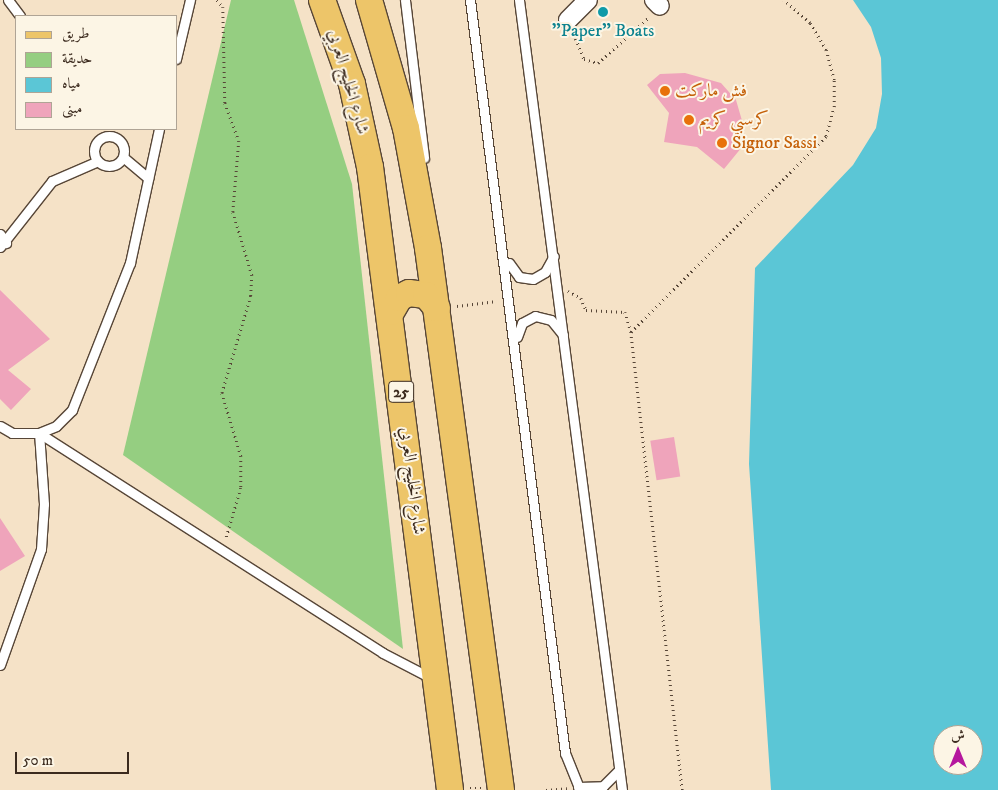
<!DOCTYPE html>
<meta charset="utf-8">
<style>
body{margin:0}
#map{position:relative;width:998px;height:790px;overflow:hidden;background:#f5e2c7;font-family:"IM FELL DW Pica",Amiri,serif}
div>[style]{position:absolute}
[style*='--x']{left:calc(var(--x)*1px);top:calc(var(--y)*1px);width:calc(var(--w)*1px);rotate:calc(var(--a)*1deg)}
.green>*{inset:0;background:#95ce81}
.water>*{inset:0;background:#5bc6d6}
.building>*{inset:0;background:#efa4bb;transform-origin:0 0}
.path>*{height:2.5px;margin-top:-1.25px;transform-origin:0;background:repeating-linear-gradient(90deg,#574637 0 1px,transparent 0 5px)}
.roads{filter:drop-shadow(1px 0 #574637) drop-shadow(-1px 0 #574637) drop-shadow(0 1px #574637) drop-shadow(0 -1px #574637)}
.lane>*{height:9px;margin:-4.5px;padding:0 4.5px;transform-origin:4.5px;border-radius:4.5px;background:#fff}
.lane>.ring{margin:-4.5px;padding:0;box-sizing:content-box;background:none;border:9px solid #fff;border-radius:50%}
.street>*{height:18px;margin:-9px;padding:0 9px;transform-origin:9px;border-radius:9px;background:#fff}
.primary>*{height:26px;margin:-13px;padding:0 13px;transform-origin:13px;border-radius:13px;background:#edc569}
.dots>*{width:14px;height:14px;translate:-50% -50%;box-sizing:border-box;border:2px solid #fcf5e5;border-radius:50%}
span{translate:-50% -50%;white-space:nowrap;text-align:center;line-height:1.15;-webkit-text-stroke:4px #fcf5e5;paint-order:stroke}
.shield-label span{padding:1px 4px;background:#fcf5e5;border:1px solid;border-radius:4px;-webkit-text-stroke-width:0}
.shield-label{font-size:16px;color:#3b2a1e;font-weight:700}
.culture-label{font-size:18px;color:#0d838f}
.street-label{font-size:18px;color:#3b2a1e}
.food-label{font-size:18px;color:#c56008}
.left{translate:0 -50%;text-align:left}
.legend{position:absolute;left:15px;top:15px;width:162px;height:115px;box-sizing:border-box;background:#fcf5e5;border:1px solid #afa495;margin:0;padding:6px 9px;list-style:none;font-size:15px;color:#3b2a1e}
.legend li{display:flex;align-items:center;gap:10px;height:25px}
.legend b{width:25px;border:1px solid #afa495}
.north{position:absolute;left:933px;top:725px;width:50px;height:50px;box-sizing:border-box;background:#fcf5e5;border:1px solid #afa495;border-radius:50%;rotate:0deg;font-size:14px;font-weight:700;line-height:20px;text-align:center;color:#3b2a1e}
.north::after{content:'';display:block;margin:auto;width:18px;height:22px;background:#b5179e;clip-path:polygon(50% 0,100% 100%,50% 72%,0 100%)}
.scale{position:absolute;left:15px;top:752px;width:114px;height:22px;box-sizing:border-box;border:2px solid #3b2a1e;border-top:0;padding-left:6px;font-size:15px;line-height:18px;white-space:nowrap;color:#3b2a1e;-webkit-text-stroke:4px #fcf5e5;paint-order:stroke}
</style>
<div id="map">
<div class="green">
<div style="clip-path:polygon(231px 0,294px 0,352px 184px,403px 649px,123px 455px)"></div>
</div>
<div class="water">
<div style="clip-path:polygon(evenodd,853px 0,998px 0,998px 790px,771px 790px,749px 464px,755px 268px,853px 165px,876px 128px,882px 94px,881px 58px,871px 27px,853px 0,943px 735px,973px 735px,973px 765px,943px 765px,943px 735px)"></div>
</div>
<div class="building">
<div style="clip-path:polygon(685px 73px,721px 83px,736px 100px,743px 124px,742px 147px,724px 169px,697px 147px,664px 142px,669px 113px,647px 85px,660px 74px)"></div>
<div style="clip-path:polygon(0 290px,50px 339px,8px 370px,31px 389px,11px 410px,0 399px)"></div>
<div style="left:674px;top:437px;width:40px;height:24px;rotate:81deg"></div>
<div style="clip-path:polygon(0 518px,25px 556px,0 571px)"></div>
</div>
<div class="path">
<div style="--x:217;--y:0;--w:9;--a:49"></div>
<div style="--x:223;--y:7;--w:96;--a:88.8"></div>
<div style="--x:225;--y:103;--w:40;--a:69.8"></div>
<div style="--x:239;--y:141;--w:71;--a:94.8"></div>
<div style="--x:233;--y:212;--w:66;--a:73.2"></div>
<div style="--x:252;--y:275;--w:21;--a:93"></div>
<div style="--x:251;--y:296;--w:101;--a:106.6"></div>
<div style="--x:222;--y:393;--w:66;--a:73.2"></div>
<div style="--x:241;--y:456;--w:32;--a:90"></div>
<div style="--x:241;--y:488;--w:53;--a:106.4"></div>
<div style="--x:574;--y:34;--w:27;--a:68"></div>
<div style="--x:584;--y:59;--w:15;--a:16"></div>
<div style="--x:598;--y:63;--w:69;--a:-42"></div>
<div style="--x:568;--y:291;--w:15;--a:28"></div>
<div style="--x:581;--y:298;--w:13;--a:67"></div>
<div style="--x:586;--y:310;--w:39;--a:3"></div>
<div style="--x:625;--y:312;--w:21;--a:73"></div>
<div style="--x:631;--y:332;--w:461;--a:83.6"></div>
<div style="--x:457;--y:306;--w:40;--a:-7.1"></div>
<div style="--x:631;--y:332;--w:276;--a:-45.1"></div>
<div style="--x:826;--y:136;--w:30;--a:-75"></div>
<div style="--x:834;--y:107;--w:27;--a:-90"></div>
<div style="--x:834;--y:80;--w:31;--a:-105"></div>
<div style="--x:826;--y:50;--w:31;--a:-121"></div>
<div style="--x:810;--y:23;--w:35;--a:-139"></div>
<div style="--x:470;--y:788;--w:12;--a:0"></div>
<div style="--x:546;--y:790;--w:21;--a:-5"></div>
</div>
<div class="roads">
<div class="lane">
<div style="--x:8;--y:0;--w:20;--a:53"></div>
<div style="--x:405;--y:0;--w:159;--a:83.1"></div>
<div style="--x:470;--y:0;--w:759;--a:82.81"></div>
<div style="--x:565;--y:753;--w:40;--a:68"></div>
<div style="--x:519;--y:0;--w:797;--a:82.57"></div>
<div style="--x:176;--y:59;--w:61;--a:-76.7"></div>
<div class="ring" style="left:94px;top:136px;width:21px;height:21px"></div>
<div style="--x:123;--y:157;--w:33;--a:40"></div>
<div style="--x:0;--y:234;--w:11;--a:56"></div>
<div style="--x:0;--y:247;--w:84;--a:-51.8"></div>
<div style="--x:52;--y:181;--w:50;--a:-23.5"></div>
<div style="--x:509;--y:263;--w:17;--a:54"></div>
<div style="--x:519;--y:277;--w:14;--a:8"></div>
<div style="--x:533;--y:279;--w:14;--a:-30"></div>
<div style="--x:545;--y:272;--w:18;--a:-61"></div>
<div style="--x:517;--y:337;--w:15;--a:-70"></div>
<div style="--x:522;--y:323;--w:15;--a:-28"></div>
<div style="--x:535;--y:316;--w:16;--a:14"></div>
<div style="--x:551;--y:320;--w:19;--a:51"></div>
<div style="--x:0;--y:426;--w:14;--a:30"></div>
<div style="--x:12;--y:433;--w:27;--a:0"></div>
<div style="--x:39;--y:433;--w:18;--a:-22"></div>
<div style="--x:56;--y:426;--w:23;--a:-45"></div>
<div style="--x:72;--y:410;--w:158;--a:-68.5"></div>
<div style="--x:130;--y:263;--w:137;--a:-77.8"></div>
<div style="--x:39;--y:433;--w:408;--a:32.6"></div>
<div style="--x:383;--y:653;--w:54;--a:27.5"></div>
<div style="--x:0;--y:665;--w:123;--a:-70.5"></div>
<div style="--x:41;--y:549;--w:45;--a:-86.2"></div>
<div style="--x:44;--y:504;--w:71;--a:-94"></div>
<div style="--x:578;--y:787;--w:25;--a:-2"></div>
<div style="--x:603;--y:786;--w:23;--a:-45"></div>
</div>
<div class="street">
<div style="--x:654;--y:0;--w:8;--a:45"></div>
<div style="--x:568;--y:20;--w:28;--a:-45"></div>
</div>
<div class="primary">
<div style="--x:322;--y:0;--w:89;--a:70.3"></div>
<div style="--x:352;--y:84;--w:85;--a:77.8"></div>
<div style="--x:370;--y:167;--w:628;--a:82.68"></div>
<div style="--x:369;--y:0;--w:133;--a:73.9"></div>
<div style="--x:406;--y:128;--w:122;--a:79.6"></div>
<div style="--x:428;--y:248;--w:547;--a:82.33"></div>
<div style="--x:391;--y:312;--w:16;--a:-60"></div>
<div style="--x:399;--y:298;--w:11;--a:-27"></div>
<div style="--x:409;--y:293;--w:17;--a:7"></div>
<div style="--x:426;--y:295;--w:17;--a:50"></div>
</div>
</div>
<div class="dots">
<div style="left:603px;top:12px;background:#0f9aa8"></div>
<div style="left:665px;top:91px;background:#e8710a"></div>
<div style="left:689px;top:120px;background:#e8710a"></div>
<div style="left:722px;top:143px;background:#e8710a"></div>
</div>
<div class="shield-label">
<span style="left:401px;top:392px">25</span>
</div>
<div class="culture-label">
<span style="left:603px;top:31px">"Paper" Boats</span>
</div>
<div class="street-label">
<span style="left:348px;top:82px;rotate:74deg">شارع الخليج العربي</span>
<span style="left:412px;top:481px;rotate:83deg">شارع الخليج العربي</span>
</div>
<div class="food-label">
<span class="left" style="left:675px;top:91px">فش ماركت</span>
<span class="left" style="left:699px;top:120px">كرسبي كريم</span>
<span class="left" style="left:732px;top:143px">Signor Sassi</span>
</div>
<ul class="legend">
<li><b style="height:6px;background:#edc569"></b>طريق</li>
<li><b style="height:14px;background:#95ce81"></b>حديقة</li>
<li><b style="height:14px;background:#5bc6d6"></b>مياه</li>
<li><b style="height:14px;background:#efa4bb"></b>مبنى</li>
</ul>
<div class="north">ش</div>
<div class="scale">50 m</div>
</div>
